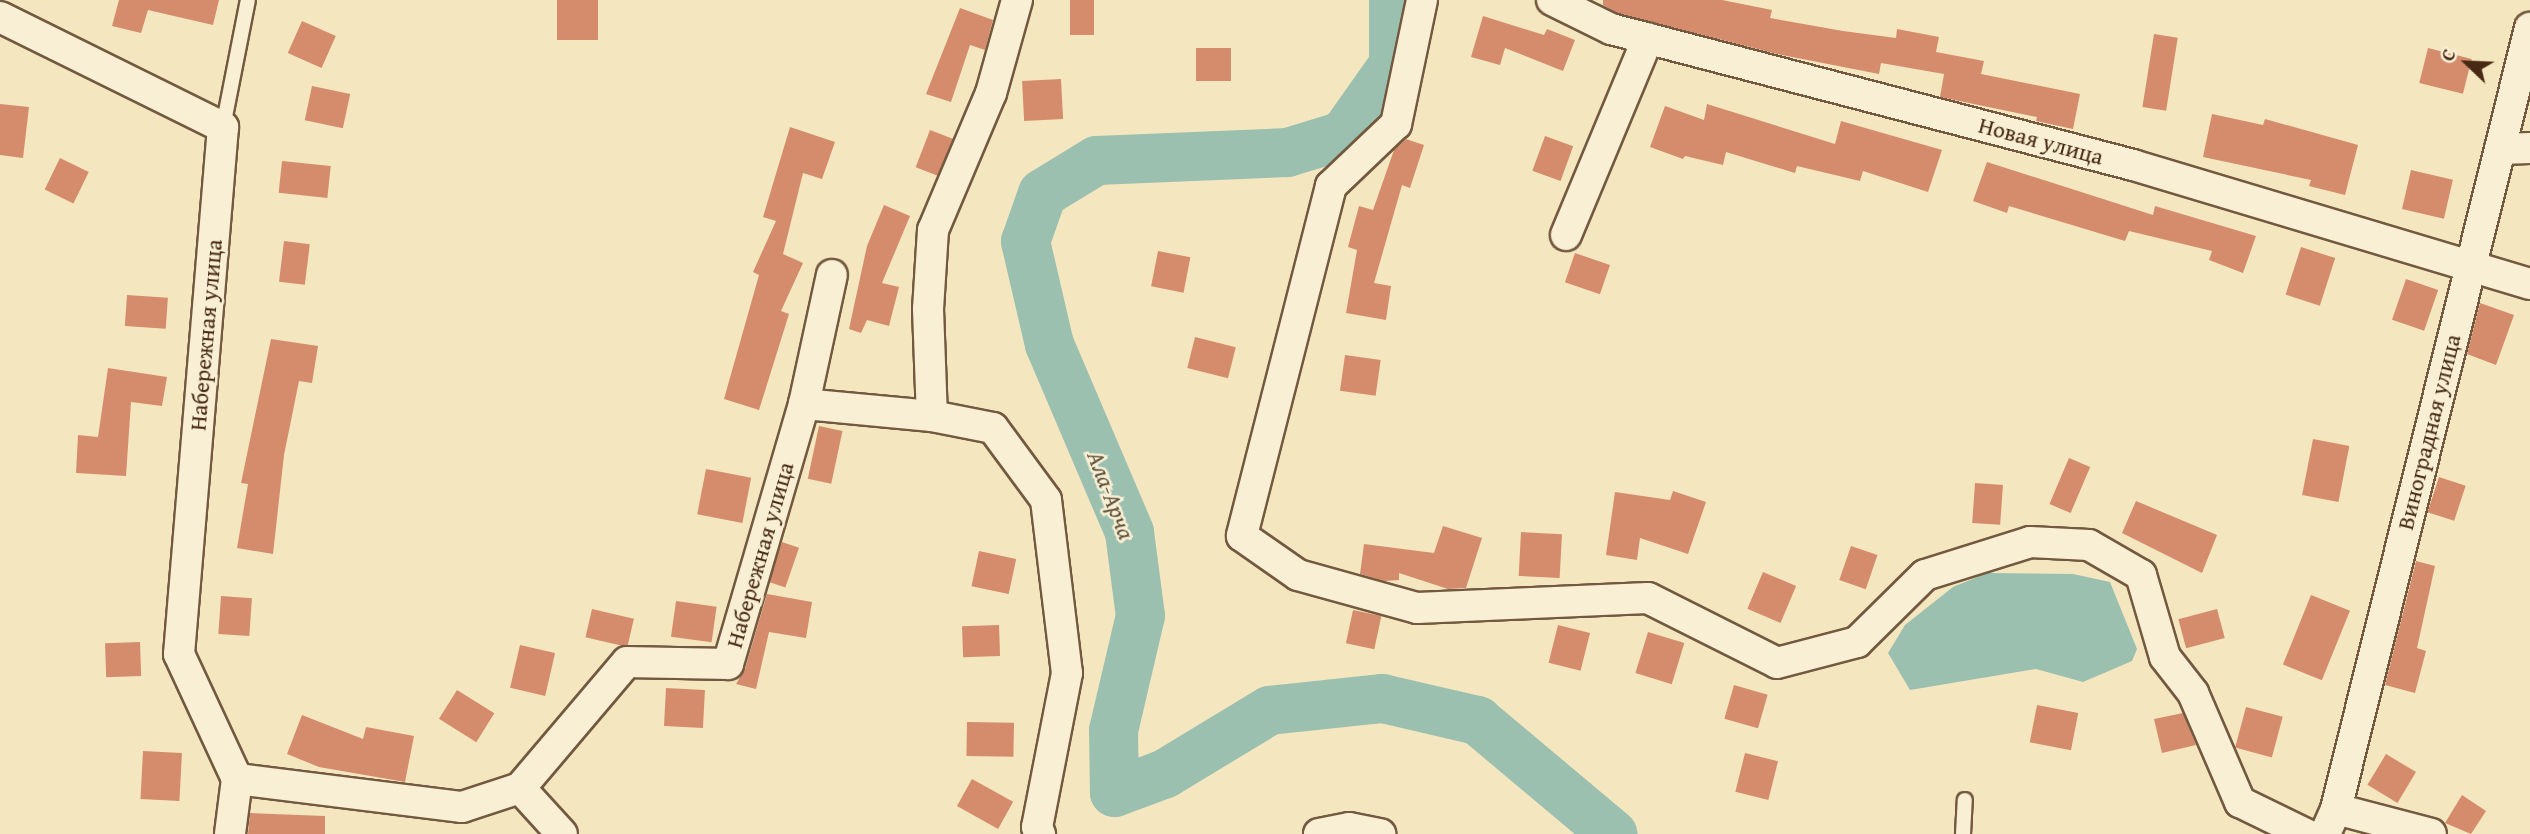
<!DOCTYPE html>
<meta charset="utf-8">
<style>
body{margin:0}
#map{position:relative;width:2530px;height:834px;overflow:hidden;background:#f4e7bf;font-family:"Gentium Book Plus",serif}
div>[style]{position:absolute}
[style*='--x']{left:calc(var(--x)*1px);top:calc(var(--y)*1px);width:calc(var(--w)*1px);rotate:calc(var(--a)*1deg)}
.water>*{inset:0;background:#9cc0b0}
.river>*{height:49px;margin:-24.5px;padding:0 24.5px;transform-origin:24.5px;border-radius:24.5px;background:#9cc0b0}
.building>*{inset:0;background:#d58c6c;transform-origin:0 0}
.roads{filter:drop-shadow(2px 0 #73593f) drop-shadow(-2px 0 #73593f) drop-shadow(0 2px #73593f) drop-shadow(0 -2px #73593f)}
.service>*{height:14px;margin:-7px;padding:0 7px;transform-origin:7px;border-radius:7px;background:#f8efd5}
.minor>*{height:30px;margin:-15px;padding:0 15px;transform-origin:15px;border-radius:15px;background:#f8efd5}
span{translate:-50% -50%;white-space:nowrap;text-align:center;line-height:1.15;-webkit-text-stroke:5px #f8efd5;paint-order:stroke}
.street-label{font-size:23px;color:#482a14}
.water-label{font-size:24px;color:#5d503b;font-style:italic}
.north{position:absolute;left:2432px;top:28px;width:70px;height:70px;-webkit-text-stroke:5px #f8efd5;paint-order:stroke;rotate:293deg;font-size:19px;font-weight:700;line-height:28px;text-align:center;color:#482a14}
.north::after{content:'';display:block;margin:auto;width:24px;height:32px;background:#482a14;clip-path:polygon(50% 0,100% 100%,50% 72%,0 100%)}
</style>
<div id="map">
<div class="water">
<div style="clip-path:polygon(1987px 573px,2073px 574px,2110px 582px,2137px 649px,2132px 661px,2083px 682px,2036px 669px,1910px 690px,1888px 653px,1905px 625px,1953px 587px)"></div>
</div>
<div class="river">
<div style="--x:1393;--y:0;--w:64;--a:90"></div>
<div style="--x:1393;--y:64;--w:87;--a:125.2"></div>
<div style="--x:1343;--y:135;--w:59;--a:163.1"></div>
<div style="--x:1287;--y:152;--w:191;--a:177.6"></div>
<div style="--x:1096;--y:160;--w:63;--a:148.6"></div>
<div style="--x:1042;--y:193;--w:51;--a:109.5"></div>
<div style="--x:1025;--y:241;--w:106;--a:76.9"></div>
<div style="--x:1049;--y:344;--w:204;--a:66.9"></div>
<div style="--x:1129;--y:532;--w:84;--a:82.5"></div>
<div style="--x:1140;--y:615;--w:118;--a:103.2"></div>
<div style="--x:1113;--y:730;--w:62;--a:89.1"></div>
<div style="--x:1114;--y:792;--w:54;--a:-20.4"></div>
<div style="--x:1165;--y:773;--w:122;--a:-31.2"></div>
<div style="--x:1269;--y:710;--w:114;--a:-6.1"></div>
<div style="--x:1382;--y:698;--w:98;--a:13"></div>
<div style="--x:1477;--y:720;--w:177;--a:40"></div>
</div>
<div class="building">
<div style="clip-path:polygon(119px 0,219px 0,213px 25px,148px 10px,141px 33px,112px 26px)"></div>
<div style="left:557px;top:0;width:41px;height:40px"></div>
<div style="left:1070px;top:0;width:24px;height:35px"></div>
<div style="clip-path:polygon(1603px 0,1722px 0,1772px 10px,1770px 18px,1843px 31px,1896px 38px,1897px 29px,1939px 37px,1936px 52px,1984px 61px,1981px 74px,2080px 94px,2073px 129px,2036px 121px,2037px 117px,1940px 97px,1944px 74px,1881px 63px,1879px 74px,1777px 54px,1617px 13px,1603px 5px)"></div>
<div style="clip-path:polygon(960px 8px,993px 20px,985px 50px,970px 45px,951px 102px,926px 94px)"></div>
<div style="clip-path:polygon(1483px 16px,1544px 35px,1547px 29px,1575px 40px,1563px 71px,1505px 48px,1500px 65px,1471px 57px)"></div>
<div style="left:302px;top:21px;width:37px;height:35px;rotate:24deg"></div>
<div style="left:2154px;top:34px;width:24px;height:74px;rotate:9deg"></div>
<div style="left:1196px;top:48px;width:35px;height:33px"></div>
<div style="left:2428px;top:48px;width:45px;height:36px;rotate:14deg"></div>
<div style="left:1061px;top:79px;width:40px;height:39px;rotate:87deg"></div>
<div style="left:312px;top:86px;width:39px;height:35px;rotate:12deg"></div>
<div style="clip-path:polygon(0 104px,29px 107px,23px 158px,0 155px)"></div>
<div style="clip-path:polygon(1707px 104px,1835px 144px,1841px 121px,1942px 150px,1928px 192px,1863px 171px,1860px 181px,1797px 166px,1795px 173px,1726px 152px,1723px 165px,1685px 156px,1683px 159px,1650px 147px,1665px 106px,1704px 120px)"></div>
<div style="clip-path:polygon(2212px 114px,2263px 125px,2265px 119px,2358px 145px,2345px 195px,2309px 186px,2311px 180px,2203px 157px)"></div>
<div style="clip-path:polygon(790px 127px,835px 142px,822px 179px,803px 173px,783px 254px,803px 263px,781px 311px,789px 314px,759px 410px,724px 399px,759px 275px,753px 272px,776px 221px,763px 217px)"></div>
<div style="left:930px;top:130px;width:25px;height:40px;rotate:21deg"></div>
<div style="left:1545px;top:136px;width:30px;height:37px;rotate:20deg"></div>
<div style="clip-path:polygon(1406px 139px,1424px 145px,1410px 188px,1402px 185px,1374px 283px,1391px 286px,1386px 320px,1346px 313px,1357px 250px,1348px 247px,1359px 206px,1373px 210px,1394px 150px)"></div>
<div style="left:60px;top:158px;width:32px;height:35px;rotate:26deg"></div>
<div style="left:282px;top:161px;width:49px;height:32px;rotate:6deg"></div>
<div style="clip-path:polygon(1987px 162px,2153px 215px,2155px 206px,2256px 236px,2243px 273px,2209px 260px,2212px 251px,2129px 231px,2125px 241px,2009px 206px,2007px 213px,1973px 201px)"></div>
<div style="left:2411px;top:170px;width:43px;height:40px;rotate:13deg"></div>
<div style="clip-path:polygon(884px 205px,910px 216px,882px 283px,899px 287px,889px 326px,867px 320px,861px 333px,849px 329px,867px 246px)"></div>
<div style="left:284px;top:241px;width:26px;height:41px;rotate:7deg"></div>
<div style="left:2301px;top:247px;width:36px;height:50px;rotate:18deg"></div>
<div style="left:1158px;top:251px;width:33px;height:36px;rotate:11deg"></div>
<div style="left:1575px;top:253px;width:37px;height:31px;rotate:19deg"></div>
<div style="left:2406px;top:279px;width:34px;height:43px;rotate:19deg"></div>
<div style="left:127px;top:295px;width:41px;height:31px;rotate:4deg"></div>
<div style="clip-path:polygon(2480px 303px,2514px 315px,2496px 365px,2467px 354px)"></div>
<div style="left:1195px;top:337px;width:42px;height:32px;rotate:14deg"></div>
<div style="clip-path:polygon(271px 339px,318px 346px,312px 383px,299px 381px,284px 455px,273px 554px,237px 548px,248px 484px,241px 483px)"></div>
<div style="left:1345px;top:355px;width:36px;height:36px;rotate:8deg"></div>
<div style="clip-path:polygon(108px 368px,167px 377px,162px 406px,131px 402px,126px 476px,76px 473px,78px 435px,98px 437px)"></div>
<div style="left:819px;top:426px;width:24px;height:54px;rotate:12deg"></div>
<div style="left:2313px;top:439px;width:37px;height:57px;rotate:11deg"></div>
<div style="left:2069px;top:458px;width:23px;height:50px;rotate:23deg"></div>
<div style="left:706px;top:469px;width:46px;height:46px;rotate:11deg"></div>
<div style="left:2439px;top:477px;width:28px;height:37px;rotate:18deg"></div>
<div style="left:1975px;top:483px;width:28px;height:40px;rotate:4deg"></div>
<div style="clip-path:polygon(1673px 491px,1706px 502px,1688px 554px,1640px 538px,1637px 560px,1606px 555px,1615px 492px,1670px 500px)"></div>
<div style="clip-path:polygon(2136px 501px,2217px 535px,2202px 573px,2122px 533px)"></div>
<div style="clip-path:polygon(1443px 526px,1482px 538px,1466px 588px,1448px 589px,1399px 573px,1399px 580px,1384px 581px,1360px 574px,1364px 544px,1434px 553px)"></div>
<div style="left:1521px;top:532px;width:41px;height:44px;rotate:3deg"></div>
<div style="left:782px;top:542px;width:18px;height:42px;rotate:19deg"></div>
<div style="left:1851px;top:546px;width:28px;height:36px;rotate:19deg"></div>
<div style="left:979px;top:551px;width:38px;height:36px;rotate:12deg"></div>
<div style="clip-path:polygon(2416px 561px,2435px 566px,2417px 648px,2426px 651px,2415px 693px,2385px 685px)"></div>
<div style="left:1763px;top:572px;width:36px;height:40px;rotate:23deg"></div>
<div style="clip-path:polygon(767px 594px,812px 602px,806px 638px,769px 632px,756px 689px,736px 684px,745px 669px)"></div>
<div style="left:2311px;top:595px;width:42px;height:75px;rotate:22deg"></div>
<div style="left:221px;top:596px;width:31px;height:38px;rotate:4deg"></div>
<div style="left:676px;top:601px;width:41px;height:36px;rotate:8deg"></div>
<div style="left:592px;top:609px;width:43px;height:29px;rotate:13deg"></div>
<div style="left:2217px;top:609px;width:30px;height:40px;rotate:75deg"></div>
<div style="left:1353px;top:610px;width:29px;height:34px;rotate:12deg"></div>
<div style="left:999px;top:625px;width:31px;height:37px;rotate:88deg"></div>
<div style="left:1558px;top:625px;width:33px;height:39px;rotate:14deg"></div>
<div style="left:1648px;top:632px;width:38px;height:43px;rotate:17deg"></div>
<div style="left:140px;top:642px;width:34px;height:35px;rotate:88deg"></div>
<div style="left:520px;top:645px;width:36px;height:44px;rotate:13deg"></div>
<div style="left:1734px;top:685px;width:35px;height:35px;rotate:16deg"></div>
<div style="left:666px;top:688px;width:39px;height:38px;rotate:3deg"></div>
<div style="left:457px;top:690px;width:44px;height:34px;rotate:32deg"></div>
<div style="left:2037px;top:705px;width:42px;height:38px;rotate:11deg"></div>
<div style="left:2246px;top:707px;width:38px;height:42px;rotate:15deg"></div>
<div style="clip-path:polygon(2183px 713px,2196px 745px,2162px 753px,2154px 719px)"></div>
<div style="clip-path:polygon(302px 715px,363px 739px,366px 727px,414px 736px,405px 782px,319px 767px,287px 754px)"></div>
<div style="left:967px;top:722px;width:47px;height:34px;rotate:1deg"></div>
<div style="left:143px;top:751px;width:39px;height:48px;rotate:3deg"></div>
<div style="left:1745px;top:753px;width:34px;height:40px;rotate:14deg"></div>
<div style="left:2386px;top:754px;width:35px;height:36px;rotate:31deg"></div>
<div style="left:972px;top:779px;width:47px;height:31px;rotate:29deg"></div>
<div style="clip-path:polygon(2462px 795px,2486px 811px,2471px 834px,2445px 823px)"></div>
<div style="clip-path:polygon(250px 813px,325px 816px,325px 834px,248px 834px)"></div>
</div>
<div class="roads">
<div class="service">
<div style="--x:223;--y:127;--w:129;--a:-78.9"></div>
<div style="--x:1963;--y:834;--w:34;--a:-87"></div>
</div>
<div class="minor">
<div style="--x:1017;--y:0;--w:97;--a:105.6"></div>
<div style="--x:991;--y:93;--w:149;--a:112.9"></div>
<div style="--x:933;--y:230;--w:79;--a:93.6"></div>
<div style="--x:928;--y:309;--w:107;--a:87.9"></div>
<div style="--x:932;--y:416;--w:62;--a:11.1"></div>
<div style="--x:993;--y:428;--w:89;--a:53.6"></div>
<div style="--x:1046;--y:500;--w:174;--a:83.1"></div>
<div style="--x:1067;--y:673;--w:157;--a:101"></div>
<div style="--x:1037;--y:827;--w:8;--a:67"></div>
<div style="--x:1422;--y:0;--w:127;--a:101.8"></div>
<div style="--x:1396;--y:124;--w:90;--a:136.4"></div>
<div style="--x:1331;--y:186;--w:361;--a:104.3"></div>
<div style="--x:1242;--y:536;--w:68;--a:34.9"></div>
<div style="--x:1298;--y:575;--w:123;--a:15.5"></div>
<div style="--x:1417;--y:608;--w:231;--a:-2.5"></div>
<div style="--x:1648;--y:598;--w:144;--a:26.7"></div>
<div style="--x:1777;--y:663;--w:83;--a:-14.7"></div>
<div style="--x:1857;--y:642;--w:95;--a:-44.6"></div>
<div style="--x:1925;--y:575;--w:110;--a:-17.4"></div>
<div style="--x:2030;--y:542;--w:59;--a:2.9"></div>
<div style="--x:2089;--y:545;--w:60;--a:30"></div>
<div style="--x:2141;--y:575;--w:85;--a:73.7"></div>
<div style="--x:2165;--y:657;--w:46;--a:52.1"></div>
<div style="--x:2193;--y:693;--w:119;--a:66.7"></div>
<div style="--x:2240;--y:802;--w:73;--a:25.9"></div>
<div style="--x:1552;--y:0;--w:66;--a:26.2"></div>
<div style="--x:1611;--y:29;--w:539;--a:14.6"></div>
<div style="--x:2133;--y:165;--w:414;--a:16.7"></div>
<div style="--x:0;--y:17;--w:249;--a:26.3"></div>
<div style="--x:223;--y:127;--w:529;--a:94.77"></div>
<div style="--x:179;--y:654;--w:138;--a:65.1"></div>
<div style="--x:237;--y:779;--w:55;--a:97.3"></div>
<div style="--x:2500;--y:149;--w:30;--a:-2"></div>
<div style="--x:1566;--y:235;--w:213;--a:-67.4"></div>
<div style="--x:804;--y:404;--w:129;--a:5.4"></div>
<div style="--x:237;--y:779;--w:227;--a:7.1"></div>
<div style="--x:462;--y:807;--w:61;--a:-18.1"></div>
<div style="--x:520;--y:788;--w:165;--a:-49.7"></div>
<div style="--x:627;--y:662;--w:101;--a:1.1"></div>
<div style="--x:728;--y:664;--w:271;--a:-73.7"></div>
<div style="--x:804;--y:404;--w:132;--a:-77.8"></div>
<div style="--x:520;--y:788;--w:62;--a:47.6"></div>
<div style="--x:2336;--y:809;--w:98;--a:14.7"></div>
<div style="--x:1319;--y:834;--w:31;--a:-11"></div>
<div style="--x:1349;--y:828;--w:32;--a:11"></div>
<div style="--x:2325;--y:834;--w:27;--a:-66"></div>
<div style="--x:2336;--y:809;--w:805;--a:-76.05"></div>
</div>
</div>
<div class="street-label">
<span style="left:2041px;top:141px;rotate:15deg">Новая улица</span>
<span style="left:206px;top:335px;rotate:-85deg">Набережная улица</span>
<span style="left:2429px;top:432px;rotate:-76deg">Виноградная улица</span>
<span style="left:760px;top:555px;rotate:-74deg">Набережная улица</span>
</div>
<div class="water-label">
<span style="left:1111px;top:495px;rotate:69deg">Ала-Арча</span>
</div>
<div class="north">С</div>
</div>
